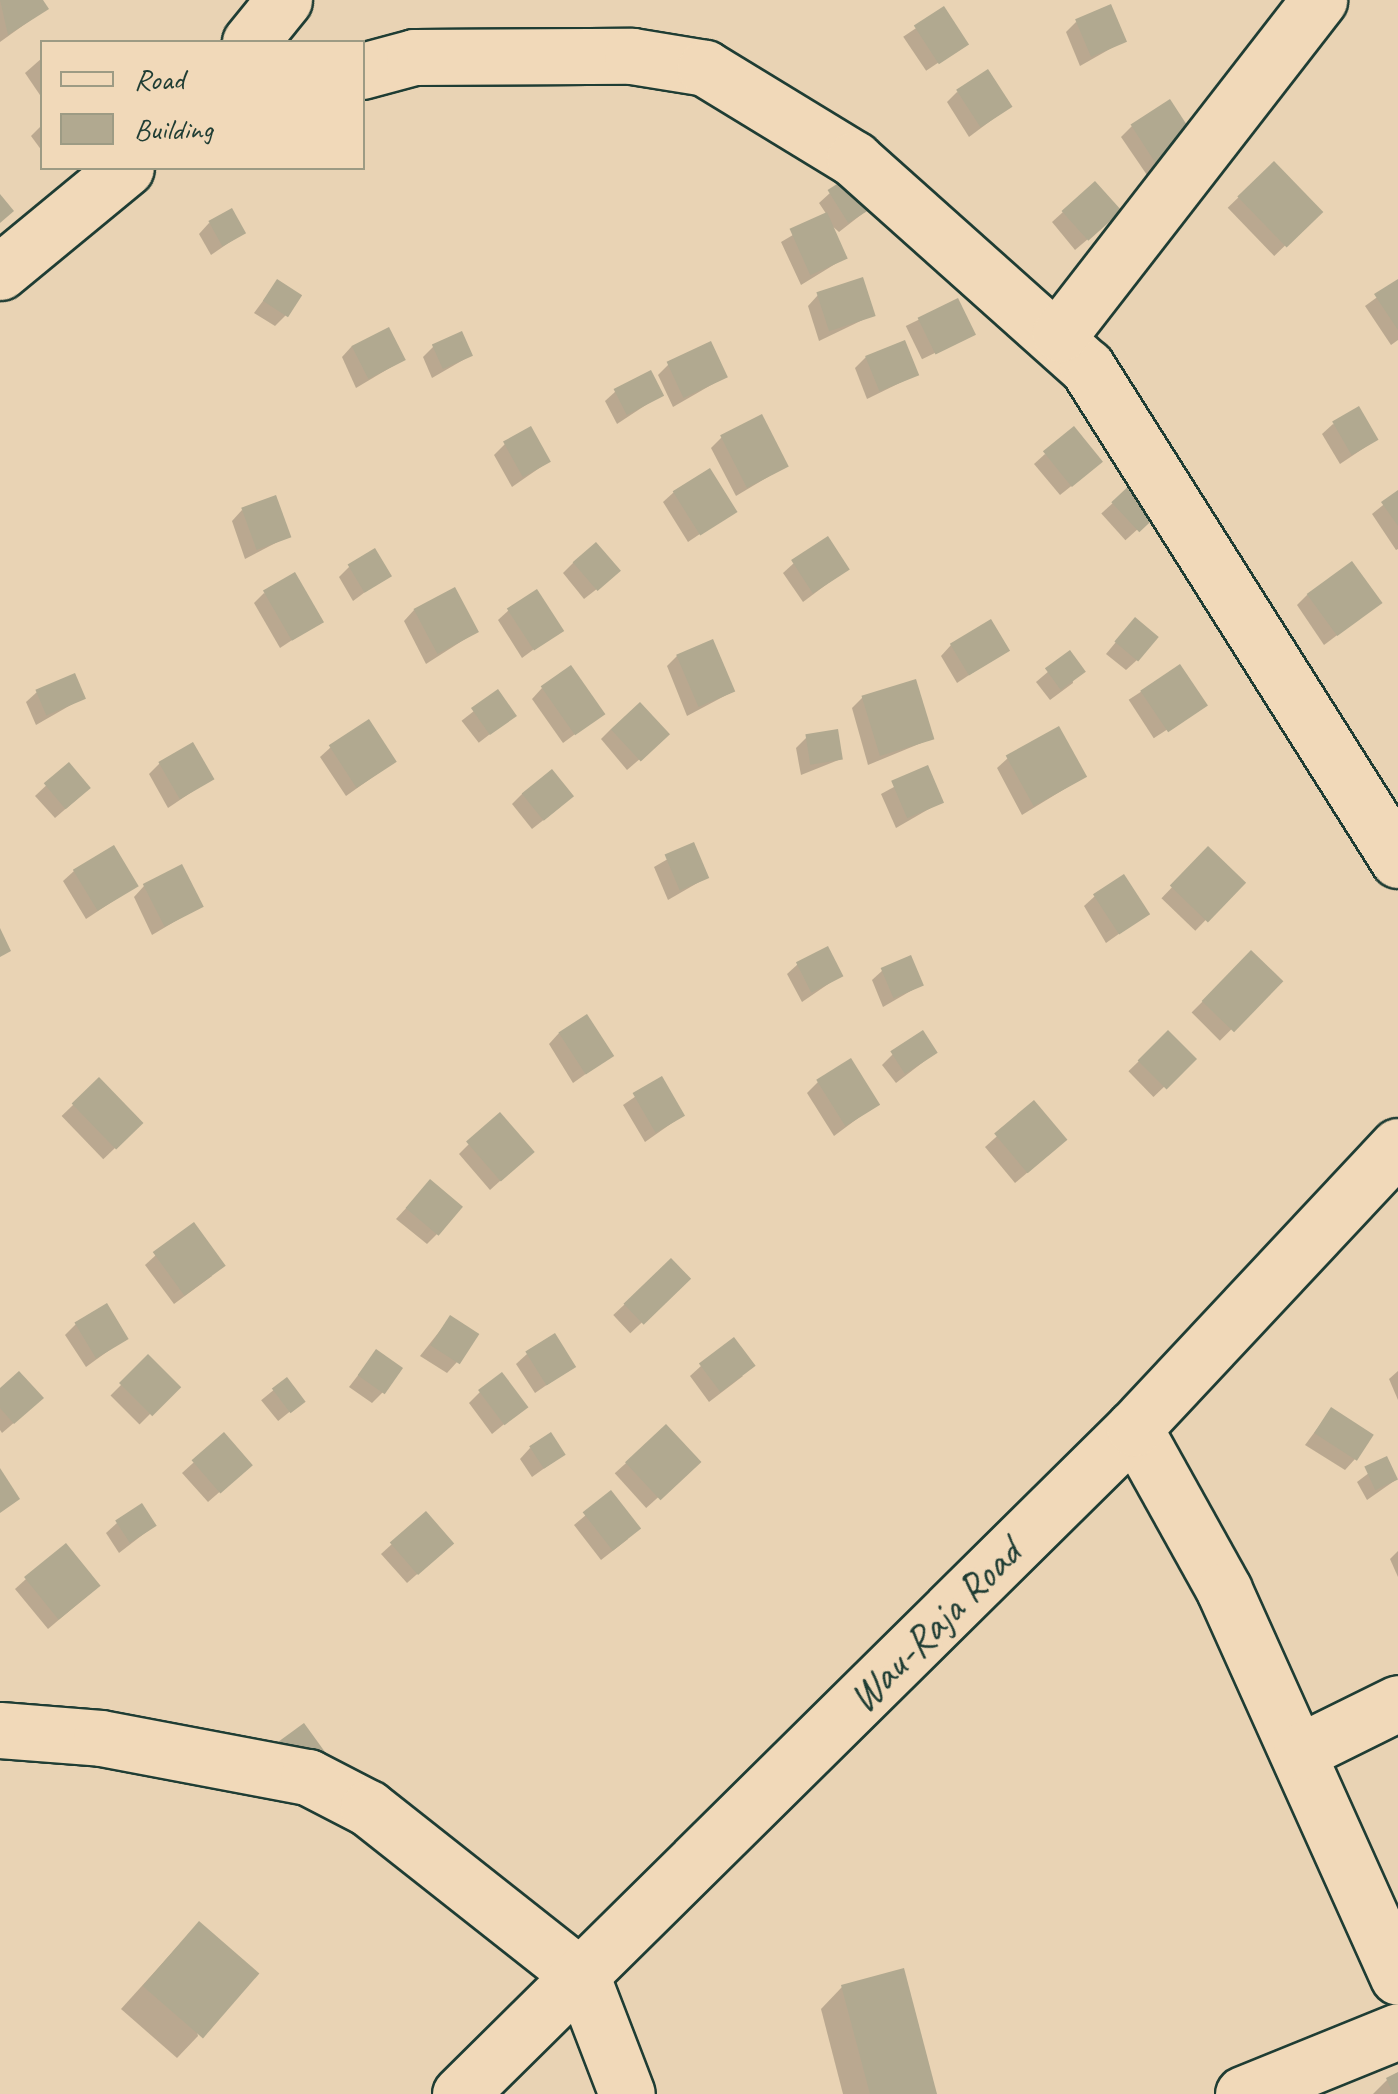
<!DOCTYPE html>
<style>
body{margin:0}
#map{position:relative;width:1398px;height:2094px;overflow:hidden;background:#e9d3b4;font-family:Caveat,sans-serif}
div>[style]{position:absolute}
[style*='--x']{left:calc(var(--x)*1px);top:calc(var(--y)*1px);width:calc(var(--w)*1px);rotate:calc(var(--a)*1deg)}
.shadow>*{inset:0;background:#0003;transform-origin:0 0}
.building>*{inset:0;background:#b1a990;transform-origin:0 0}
.roads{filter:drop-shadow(2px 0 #1f3d34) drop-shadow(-2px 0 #1f3d34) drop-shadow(0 2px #1f3d34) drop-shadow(0 -2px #1f3d34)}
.street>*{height:55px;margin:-27.5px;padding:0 27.5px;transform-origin:27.5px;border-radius:27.5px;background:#f1d9b9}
.primary>*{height:55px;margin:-27.5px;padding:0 27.5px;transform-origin:27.5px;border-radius:27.5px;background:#f1d9b9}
span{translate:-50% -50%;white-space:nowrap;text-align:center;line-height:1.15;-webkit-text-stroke:8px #f1d9b9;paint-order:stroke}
.street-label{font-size:42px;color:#1f3d34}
.legend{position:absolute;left:40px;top:40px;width:325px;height:130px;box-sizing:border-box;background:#f1d9b9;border:2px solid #9d9b84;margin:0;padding:12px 18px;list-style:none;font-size:30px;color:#1f3d34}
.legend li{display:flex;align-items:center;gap:20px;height:50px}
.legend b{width:50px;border:2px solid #9d9b84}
</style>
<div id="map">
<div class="shadow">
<div style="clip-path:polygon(0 0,40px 0,46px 9px,0 42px)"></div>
<div style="left:943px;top:10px;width:41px;height:48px;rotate:56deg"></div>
<div style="clip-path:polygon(1076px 22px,1124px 41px,1080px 66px,1066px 32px)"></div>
<div style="clip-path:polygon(42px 58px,42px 98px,25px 73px)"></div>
<div style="clip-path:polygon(957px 92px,1009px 107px,969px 137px,947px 102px)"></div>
<div style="clip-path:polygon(42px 125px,42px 151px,31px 136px)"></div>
<div style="clip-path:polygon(1132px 126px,1183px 150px,1147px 175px,1121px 137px)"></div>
<div style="left:1273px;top:164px;width:67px;height:63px;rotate:46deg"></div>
<div style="clip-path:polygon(830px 193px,871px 207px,839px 232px,830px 224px,845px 258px,801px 285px,781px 242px,827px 215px,819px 203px)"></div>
<div style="clip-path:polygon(1063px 212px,1108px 222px,1075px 250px,1052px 222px)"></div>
<div style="clip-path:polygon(209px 223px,243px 233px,211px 255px,199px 234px)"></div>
<div style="clip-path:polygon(277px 282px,286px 315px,275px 326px,254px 313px)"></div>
<div style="clip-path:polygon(1398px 282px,1398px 340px,1391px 345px,1365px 306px)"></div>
<div style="clip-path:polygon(818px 295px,873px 315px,819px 341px,808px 306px)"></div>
<div style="left:957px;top:301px;width:37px;height:57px;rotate:64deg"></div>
<div style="clip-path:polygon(352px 346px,403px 360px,356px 388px,342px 357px)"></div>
<div style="clip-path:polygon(434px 346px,470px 356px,432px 378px,423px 357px)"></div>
<div style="clip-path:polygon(866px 357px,916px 375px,867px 399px,855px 368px)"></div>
<div style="clip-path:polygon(669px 364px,725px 377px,673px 407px,658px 375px)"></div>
<div style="clip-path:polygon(616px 391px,661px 395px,617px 424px,605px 401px)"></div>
<div style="clip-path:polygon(1333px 424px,1376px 440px,1340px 464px,1322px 434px)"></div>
<div style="clip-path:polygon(722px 437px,786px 466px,736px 496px,711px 448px)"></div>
<div style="clip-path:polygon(505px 444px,548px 462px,512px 487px,494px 455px)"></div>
<div style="clip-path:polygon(1045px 454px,1089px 472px,1060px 495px,1034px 464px)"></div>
<div style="left:1134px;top:484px;width:36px;height:44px;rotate:48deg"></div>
<div style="clip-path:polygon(674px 492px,734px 511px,688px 542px,663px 502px)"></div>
<div style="clip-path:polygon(1398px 493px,1398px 549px,1396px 550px,1372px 514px)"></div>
<div style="clip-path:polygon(242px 510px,289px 536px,245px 559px,232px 521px)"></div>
<div style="clip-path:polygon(574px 562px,607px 581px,584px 599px,563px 573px)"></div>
<div style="clip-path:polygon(794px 563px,847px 569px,803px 602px,783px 573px)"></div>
<div style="clip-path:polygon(349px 567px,388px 575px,353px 601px,339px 577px)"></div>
<div style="clip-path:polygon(264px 593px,321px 621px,280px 648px,254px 603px)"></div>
<div style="clip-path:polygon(1307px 595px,1380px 603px,1324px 645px,1297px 605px)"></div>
<div style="clip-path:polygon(414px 610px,476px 632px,426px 664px,404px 621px)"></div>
<div style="clip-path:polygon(509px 610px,560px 630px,522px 658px,498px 620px)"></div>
<div style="clip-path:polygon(1125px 631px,1137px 660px,1126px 670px,1106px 654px)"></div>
<div style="clip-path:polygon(951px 645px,1007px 650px,957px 683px,941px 656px)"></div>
<div style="clip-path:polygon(1069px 654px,1073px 683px,1050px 700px,1036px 682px)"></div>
<div style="clip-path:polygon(678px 655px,732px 692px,687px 716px,667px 666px)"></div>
<div style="left:1179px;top:667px;width:46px;height:60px;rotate:57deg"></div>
<div style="clip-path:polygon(542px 688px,602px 714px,563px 743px,532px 699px)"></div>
<div style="clip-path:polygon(37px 692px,83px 698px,36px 725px,26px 702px)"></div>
<div style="left:497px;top:693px;width:28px;height:45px;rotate:52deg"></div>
<div style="clip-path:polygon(863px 697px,931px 739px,868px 765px,852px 708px)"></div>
<div style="clip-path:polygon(611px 729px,656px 745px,627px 770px,601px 739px)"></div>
<div style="clip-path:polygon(807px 737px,841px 759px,801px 775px,796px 748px)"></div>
<div style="clip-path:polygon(331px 747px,394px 762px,346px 796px,320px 757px)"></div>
<div style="clip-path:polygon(1008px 758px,1084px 777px,1022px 815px,997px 768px)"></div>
<div style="clip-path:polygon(160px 763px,211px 779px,168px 808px,149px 774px)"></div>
<div style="clip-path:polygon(68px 765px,77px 799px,55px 818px,35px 796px)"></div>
<div style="clip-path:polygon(927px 769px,941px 802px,896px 828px,881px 794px)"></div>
<div style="clip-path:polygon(523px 793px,560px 807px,532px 829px,512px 804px)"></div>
<div style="clip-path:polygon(692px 845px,706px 878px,668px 900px,654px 867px)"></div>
<div style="left:1208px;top:850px;width:47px;height:67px;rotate:44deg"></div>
<div style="clip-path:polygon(74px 871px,136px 886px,86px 919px,63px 881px)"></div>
<div style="clip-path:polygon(144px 886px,201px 906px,152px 935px,134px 897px)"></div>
<div style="clip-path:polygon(1095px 896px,1147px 914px,1106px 943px,1084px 906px)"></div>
<div style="left:1251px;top:953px;width:40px;height:84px;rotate:45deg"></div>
<div style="clip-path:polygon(798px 964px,840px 976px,802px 1002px,787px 974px)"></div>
<div style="clip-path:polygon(883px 970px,921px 985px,883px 1007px,872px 980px)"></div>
<div style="clip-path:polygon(559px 1033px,611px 1056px,573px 1083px,549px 1044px)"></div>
<div style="left:1168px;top:1033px;width:36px;height:55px;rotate:46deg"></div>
<div style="clip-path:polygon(935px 1053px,896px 1083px,882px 1065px,893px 1054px)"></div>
<div style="clip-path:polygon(661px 1079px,682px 1116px,645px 1142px,623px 1105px)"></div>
<div style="left:99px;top:1080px;width:60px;height:52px;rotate:46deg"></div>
<div style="clip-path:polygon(818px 1082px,877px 1104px,834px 1136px,807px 1093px)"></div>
<div style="clip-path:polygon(1034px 1103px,1054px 1150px,1015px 1183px,985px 1147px)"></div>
<div style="clip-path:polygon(469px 1144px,521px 1162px,490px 1190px,459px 1154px)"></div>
<div style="clip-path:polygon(420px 1193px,437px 1234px,427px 1244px,396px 1219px)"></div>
<div style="clip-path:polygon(156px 1255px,212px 1276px,174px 1304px,145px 1265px)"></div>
<div style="left:671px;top:1261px;width:25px;height:79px;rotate:47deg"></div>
<div style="clip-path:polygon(450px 1318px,457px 1362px,447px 1373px,420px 1356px)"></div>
<div style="clip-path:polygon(76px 1324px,126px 1338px,86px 1367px,65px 1335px)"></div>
<div style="clip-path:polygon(376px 1352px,383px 1392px,372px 1403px,349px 1387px)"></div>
<div style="clip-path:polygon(527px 1354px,573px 1367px,535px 1393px,516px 1364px)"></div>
<div style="left:148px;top:1358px;width:41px;height:53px;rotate:45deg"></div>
<div style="clip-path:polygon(701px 1366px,743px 1376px,709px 1402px,690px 1376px)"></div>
<div style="clip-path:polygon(1398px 1371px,1398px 1400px,1389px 1379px)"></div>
<div style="left:286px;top:1380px;width:27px;height:32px;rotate:51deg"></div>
<div style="clip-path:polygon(0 1391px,30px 1409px,2px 1433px,0 1430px)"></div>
<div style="clip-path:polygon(480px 1392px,525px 1407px,492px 1434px,469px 1403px)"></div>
<div style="clip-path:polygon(1331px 1410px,1355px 1459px,1345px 1470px,1305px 1445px)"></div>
<div style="left:666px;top:1427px;width:47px;height:69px;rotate:48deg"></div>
<div style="clip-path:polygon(224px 1435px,239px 1475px,208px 1502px,182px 1473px)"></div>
<div style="clip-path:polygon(530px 1448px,563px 1455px,532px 1477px,520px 1459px)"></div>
<div style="clip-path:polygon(1386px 1460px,1397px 1479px,1367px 1500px,1357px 1482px)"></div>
<div style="clip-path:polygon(611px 1494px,628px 1539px,601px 1560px,574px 1525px)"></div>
<div style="clip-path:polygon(117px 1523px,154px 1526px,119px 1553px,106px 1533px)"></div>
<div style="clip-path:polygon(392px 1544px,440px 1554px,407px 1583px,381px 1554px)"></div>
<div style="clip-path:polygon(1398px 1551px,1398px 1577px,1390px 1559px)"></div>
<div style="clip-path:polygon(26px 1579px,87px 1596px,48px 1629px,15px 1589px)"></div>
<div style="clip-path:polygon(178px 1946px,198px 2036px,177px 2058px,121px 2009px)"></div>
<div style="clip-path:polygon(842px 1987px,934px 2094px,843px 2094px,821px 2009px)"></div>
<div style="clip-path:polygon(1398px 2075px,1398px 2094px,1373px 2094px,1387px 2080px)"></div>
</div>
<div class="building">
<div style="clip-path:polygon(0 0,43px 0,49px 9px,8px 35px)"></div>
<div style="left:1111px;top:4px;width:41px;height:39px;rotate:67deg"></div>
<div style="left:944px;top:6px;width:46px;height:36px;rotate:57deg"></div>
<div style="left:988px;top:69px;width:45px;height:38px;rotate:57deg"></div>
<div style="left:1170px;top:99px;width:49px;height:47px;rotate:57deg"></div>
<div style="left:1274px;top:161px;width:71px;height:51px;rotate:46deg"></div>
<div style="left:853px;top:174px;width:39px;height:30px;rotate:58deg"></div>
<div style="left:1095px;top:181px;width:40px;height:45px;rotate:48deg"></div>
<div style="clip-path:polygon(0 194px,14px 211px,0 223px)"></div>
<div style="left:232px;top:208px;width:29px;height:27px;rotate:61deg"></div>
<div style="left:827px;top:212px;width:51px;height:41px;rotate:66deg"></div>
<div style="left:863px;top:277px;width:41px;height:49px;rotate:72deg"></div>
<div style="left:277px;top:279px;width:30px;height:26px;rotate:33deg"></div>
<div style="clip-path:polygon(1398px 279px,1398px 330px,1374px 294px)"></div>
<div style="left:958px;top:298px;width:41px;height:45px;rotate:64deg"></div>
<div style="left:389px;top:327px;width:37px;height:42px;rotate:63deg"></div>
<div style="left:462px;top:331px;width:27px;height:33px;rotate:66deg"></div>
<div style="left:905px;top:340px;width:38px;height:43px;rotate:68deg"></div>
<div style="left:711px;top:341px;width:40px;height:49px;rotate:65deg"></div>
<div style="left:651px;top:370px;width:29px;height:42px;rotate:63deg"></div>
<div style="left:1359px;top:406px;width:39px;height:31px;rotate:60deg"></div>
<div style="left:762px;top:414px;width:59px;height:47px;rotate:63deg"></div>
<div style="left:531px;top:426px;width:41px;height:32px;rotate:61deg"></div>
<div style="left:1074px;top:426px;width:46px;height:40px;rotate:51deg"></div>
<div style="left:710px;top:468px;width:52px;height:44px;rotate:58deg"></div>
<div style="left:1134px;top:481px;width:41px;height:31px;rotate:47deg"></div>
<div style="clip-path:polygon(1398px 490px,1398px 526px,1381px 502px)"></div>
<div style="left:276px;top:495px;width:45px;height:37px;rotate:70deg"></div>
<div style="left:828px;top:536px;width:40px;height:44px;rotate:57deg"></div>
<div style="left:596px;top:542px;width:38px;height:31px;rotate:49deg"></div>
<div style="left:375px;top:548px;width:33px;height:32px;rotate:59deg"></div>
<div style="left:1352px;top:561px;width:52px;height:56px;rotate:54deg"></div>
<div style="left:295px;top:572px;width:58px;height:37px;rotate:60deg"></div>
<div style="left:455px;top:587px;width:51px;height:47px;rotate:62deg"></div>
<div style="left:537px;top:589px;width:50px;height:36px;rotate:57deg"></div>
<div style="left:1135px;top:617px;width:31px;height:32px;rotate:40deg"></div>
<div style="left:991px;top:619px;width:37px;height:48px;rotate:59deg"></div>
<div style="left:713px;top:639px;width:57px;height:40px;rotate:67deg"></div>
<div style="left:1070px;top:650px;width:27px;height:31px;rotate:54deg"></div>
<div style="left:1180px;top:664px;width:50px;height:48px;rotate:56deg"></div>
<div style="left:571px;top:665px;width:60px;height:37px;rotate:55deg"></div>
<div style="left:75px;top:673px;width:28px;height:43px;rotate:67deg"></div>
<div style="left:916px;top:679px;width:63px;height:57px;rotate:73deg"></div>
<div style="left:498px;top:689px;width:33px;height:33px;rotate:55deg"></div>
<div style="left:640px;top:702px;width:44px;height:40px;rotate:47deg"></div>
<div style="left:369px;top:719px;width:51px;height:48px;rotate:57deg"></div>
<div style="left:1059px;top:726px;width:58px;height:61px;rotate:61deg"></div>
<div style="left:838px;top:729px;width:31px;height:33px;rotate:81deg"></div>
<div style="left:193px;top:742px;width:43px;height:40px;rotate:60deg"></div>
<div style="left:69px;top:762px;width:34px;height:33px;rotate:50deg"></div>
<div style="left:928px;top:765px;width:41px;height:40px;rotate:67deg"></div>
<div style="left:552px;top:769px;width:35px;height:39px;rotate:51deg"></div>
<div style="left:694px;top:842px;width:39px;height:32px;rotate:67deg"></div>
<div style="left:114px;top:845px;width:48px;height:48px;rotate:59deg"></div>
<div style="left:1208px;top:846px;width:53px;height:55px;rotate:44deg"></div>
<div style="left:182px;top:864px;width:48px;height:44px;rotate:63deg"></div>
<div style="left:1124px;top:874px;width:48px;height:37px;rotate:57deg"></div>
<div style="clip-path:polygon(0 928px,11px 951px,0 957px)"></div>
<div style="left:828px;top:946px;width:34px;height:36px;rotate:63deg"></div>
<div style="left:1251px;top:950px;width:45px;height:71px;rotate:44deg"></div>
<div style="left:911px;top:955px;width:33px;height:33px;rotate:67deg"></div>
<div style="left:587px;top:1014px;width:50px;height:34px;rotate:57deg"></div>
<div style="left:923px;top:1030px;width:27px;height:39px;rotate:57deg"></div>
<div style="left:1168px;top:1030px;width:41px;height:43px;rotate:45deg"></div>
<div style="left:851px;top:1058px;width:55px;height:41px;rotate:58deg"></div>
<div style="left:662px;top:1076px;width:46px;height:34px;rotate:60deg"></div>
<div style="left:99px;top:1077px;width:64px;height:38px;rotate:46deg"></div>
<div style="left:1034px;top:1100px;width:52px;height:52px;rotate:50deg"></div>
<div style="left:500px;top:1112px;width:53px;height:45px;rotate:49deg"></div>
<div style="left:430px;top:1179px;width:43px;height:38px;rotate:40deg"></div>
<div style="left:194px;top:1222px;width:54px;height:51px;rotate:54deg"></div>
<div style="left:671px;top:1258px;width:29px;height:66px;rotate:46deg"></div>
<div style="left:107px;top:1303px;width:42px;height:38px;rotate:59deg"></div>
<div style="left:450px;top:1315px;width:35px;height:36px;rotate:33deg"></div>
<div style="left:555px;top:1333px;width:40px;height:35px;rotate:58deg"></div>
<div style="left:734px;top:1337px;width:36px;height:44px;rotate:53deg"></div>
<div style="left:376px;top:1349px;width:33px;height:32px;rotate:35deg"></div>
<div style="left:148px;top:1354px;width:47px;height:41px;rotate:45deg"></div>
<div style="clip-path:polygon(19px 1371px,44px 1398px,14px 1424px,0 1408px,0 1388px)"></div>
<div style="left:502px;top:1372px;width:44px;height:30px;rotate:53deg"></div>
<div style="left:287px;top:1377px;width:31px;height:19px;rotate:53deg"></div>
<div style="left:1331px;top:1407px;width:51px;height:31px;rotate:33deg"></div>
<div style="left:666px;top:1424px;width:52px;height:56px;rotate:47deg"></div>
<div style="left:224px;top:1432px;width:44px;height:43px;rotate:49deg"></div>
<div style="left:551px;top:1432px;width:27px;height:26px;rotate:57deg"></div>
<div style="left:1387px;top:1456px;width:26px;height:25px;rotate:65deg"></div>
<div style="clip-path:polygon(0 1468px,20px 1499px,0 1513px)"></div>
<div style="left:611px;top:1490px;width:49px;height:36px;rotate:52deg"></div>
<div style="left:142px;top:1503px;width:27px;height:32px;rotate:57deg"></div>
<div style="left:426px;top:1511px;width:43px;height:48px;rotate:49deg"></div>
<div style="left:66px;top:1543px;width:55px;height:54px;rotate:51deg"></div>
<div style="left:304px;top:1723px;width:37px;height:33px;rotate:54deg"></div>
<div style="left:199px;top:1921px;width:80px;height:86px;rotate:41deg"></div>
<div style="clip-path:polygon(904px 1968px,937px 2094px,870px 2094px,841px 1985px)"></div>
<div style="clip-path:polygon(1398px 2072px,1398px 2094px,1393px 2094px,1386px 2078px)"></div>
</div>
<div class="roads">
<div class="street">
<div style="--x:250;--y:42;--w:54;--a:-51"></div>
<div style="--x:362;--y:71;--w:54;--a:-15.1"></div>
<div style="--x:414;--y:57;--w:218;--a:-0.3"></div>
<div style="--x:632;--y:56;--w:74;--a:9.3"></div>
<div style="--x:705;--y:68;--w:175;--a:31.4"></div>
<div style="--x:854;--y:159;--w:312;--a:41.8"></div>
<div style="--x:1087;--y:367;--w:583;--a:57.75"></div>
<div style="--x:0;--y:272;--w:163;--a:-39.5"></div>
<div style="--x:1060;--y:334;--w:423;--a:-52.2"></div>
<div style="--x:1134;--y:1428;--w:185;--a:60.9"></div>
<div style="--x:1224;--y:1590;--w:424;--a:65.8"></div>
<div style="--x:0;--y:1730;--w:101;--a:4.5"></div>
<div style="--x:101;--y:1738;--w:211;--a:10.7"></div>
<div style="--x:308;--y:1777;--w:68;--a:27.3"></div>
<div style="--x:368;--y:1808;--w:273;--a:38.3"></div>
<div style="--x:582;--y:1977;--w:125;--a:69"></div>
<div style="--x:1301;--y:1751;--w:108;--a:-26.3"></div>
<div style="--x:1243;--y:2094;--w:167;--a:-22.1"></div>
</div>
<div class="primary">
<div style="--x:460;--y:2094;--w:948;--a:-44.66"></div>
<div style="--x:1134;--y:1428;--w:386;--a:-46.9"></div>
</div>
</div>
<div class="street-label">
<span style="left:935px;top:1626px;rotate:-45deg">Wau-Raja Road</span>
</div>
<ul class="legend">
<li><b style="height:12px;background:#f1d9b9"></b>Road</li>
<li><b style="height:28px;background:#b1a990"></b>Building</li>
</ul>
</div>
